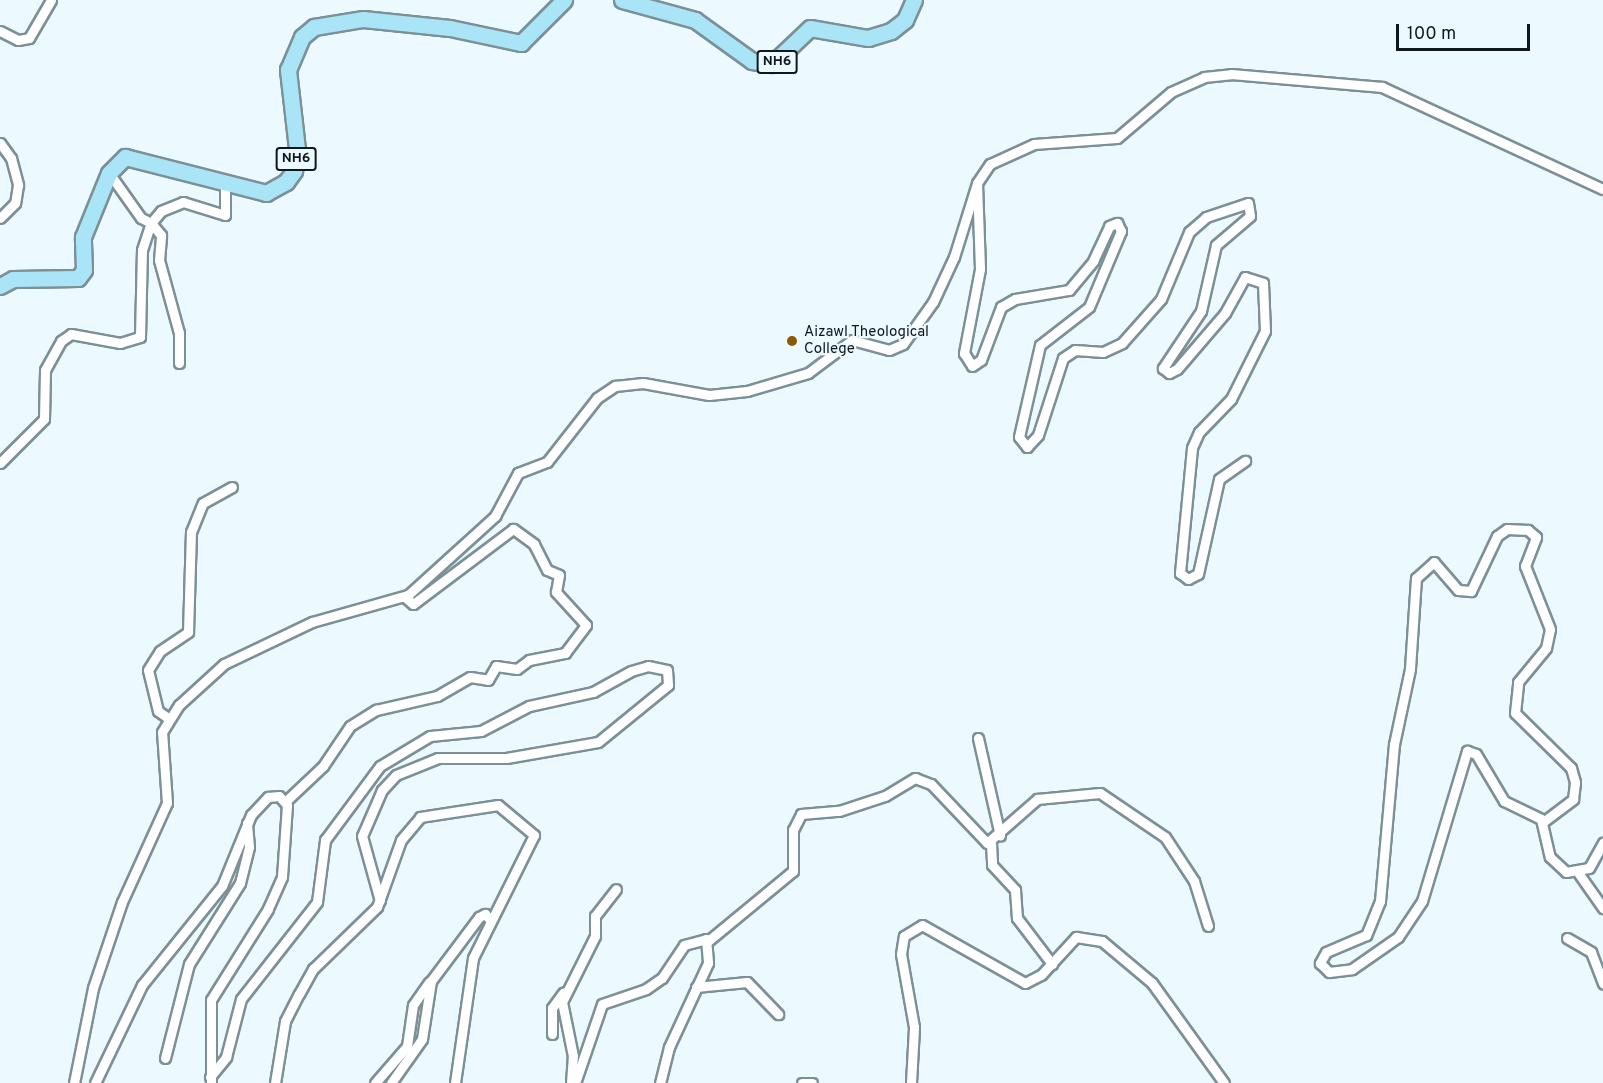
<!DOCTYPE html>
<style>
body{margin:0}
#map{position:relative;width:1603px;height:1083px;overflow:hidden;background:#ecf9fe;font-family:Overpass,sans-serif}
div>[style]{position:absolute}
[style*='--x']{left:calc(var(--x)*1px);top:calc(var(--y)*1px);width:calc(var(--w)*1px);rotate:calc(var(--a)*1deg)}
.roads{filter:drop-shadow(2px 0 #7c9097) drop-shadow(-2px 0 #7c9097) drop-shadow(0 2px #7c9097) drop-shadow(0 -2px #7c9097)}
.minor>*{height:9px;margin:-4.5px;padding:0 4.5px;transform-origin:4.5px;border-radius:4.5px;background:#fff}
.trunk>*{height:15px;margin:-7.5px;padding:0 7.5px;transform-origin:7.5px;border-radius:7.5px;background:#aae4f7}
.dots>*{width:16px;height:16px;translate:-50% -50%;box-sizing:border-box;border:3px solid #ecf9fe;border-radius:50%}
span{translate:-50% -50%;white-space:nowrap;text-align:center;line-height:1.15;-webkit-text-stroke:4.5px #ecf9fe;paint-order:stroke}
.shield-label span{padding:2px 4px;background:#ecf9fe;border:2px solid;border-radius:4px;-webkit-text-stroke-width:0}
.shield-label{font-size:14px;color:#10181b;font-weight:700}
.poi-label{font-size:15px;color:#10181b}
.left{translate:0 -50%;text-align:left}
.scale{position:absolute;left:1396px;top:24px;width:134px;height:27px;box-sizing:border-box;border:3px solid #10181b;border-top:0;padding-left:8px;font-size:18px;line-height:21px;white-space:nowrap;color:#10181b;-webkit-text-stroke:4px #ecf9fe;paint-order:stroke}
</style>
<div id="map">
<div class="roads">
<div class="minor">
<div style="--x:0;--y:31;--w:20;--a:27"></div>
<div style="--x:18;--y:40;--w:11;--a:-10"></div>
<div style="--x:29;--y:38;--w:44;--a:-59.9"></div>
<div style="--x:0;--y:143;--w:19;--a:54"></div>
<div style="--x:11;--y:158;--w:28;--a:75"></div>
<div style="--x:18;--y:185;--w:18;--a:99"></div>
<div style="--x:15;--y:203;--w:21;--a:135"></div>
<div style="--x:977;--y:183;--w:86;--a:88"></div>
<div style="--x:980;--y:269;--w:86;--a:100.8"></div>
<div style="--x:964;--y:353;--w:15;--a:58"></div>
<div style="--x:972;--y:366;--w:11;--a:-34"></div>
<div style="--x:981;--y:360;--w:57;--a:-69.3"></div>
<div style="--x:1001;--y:307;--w:16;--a:-30"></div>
<div style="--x:1015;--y:299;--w:55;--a:-9.5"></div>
<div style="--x:1069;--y:290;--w:38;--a:-50"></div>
<div style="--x:1093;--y:261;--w:38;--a:-65"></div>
<div style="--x:1109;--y:226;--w:9;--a:-21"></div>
<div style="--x:1117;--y:223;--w:9;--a:63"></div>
<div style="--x:1121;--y:231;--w:82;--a:112.8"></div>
<div style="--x:1089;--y:307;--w:62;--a:142.2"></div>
<div style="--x:1040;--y:345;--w:94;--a:102.9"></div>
<div style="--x:1019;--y:437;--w:13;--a:51"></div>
<div style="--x:1027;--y:447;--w:16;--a:-47"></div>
<div style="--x:1038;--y:435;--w:81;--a:-72"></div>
<div style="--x:1063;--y:358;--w:14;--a:-34"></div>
<div style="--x:1075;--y:350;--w:28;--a:4"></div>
<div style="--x:1103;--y:352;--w:21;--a:-25"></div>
<div style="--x:1122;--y:343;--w:59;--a:-48.4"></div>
<div style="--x:1161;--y:299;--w:73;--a:-67.3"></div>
<div style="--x:1189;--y:232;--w:23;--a:-41"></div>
<div style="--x:1206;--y:217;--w:44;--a:-18.4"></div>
<div style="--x:1248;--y:203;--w:13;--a:81"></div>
<div style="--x:1250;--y:216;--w:45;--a:139.5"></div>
<div style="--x:1216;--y:245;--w:68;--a:102.8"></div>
<div style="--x:1201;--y:311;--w:69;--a:123.7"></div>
<div style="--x:1163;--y:368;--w:8;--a:40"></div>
<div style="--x:1169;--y:373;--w:9;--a:-27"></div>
<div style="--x:1177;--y:369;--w:74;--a:-49.4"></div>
<div style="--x:1225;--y:313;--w:41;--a:-60.9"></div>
<div style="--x:1245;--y:277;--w:19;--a:18"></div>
<div style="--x:1263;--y:283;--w:48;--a:87.6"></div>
<div style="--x:1265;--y:331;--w:76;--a:116.6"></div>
<div style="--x:1231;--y:399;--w:46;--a:134.1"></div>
<div style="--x:1199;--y:432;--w:17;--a:114"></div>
<div style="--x:1192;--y:448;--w:126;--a:95.5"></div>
<div style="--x:1180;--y:573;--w:10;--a:37"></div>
<div style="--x:1188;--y:579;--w:11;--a:-27"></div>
<div style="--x:1198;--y:574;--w:97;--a:-77.5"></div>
<div style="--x:1219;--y:479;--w:32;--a:-35"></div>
<div style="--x:179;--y:363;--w:30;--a:-90"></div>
<div style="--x:179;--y:333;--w:76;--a:-105.3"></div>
<div style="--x:159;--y:260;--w:25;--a:-85"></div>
<div style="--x:161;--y:235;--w:16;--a:-130"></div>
<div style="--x:151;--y:223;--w:16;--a:-50"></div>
<div style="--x:161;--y:211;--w:24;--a:-22"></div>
<div style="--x:183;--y:202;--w:44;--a:17.2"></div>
<div style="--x:225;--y:215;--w:33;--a:-90"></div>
<div style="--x:0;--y:463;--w:62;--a:-45"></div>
<div style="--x:44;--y:419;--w:49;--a:-88.8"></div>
<div style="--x:45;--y:370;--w:33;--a:-61"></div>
<div style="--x:61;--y:341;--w:12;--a:-35"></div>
<div style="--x:71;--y:334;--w:50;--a:10.4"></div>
<div style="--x:120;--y:343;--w:21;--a:-17"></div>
<div style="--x:140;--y:337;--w:87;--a:-88.7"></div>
<div style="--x:142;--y:250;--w:28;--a:-72"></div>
<div style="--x:151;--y:223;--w:11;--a:-153"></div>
<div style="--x:141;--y:218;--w:55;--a:-125.4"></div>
<div style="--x:168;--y:718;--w:12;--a:-145"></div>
<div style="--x:158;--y:711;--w:42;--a:-103.7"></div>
<div style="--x:148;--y:670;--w:22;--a:-58"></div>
<div style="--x:160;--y:651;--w:34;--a:-34"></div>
<div style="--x:188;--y:632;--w:100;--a:-88.3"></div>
<div style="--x:191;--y:532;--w:31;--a:-68"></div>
<div style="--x:203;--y:503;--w:33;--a:-29"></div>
<div style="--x:978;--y:738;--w:100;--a:77.3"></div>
<div style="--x:286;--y:801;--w:51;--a:-43.4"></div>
<div style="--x:323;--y:766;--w:48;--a:-56"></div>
<div style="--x:350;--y:726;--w:31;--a:-32"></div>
<div style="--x:376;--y:710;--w:63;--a:-12.9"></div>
<div style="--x:437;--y:696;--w:38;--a:-30"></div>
<div style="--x:470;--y:677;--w:18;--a:9"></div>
<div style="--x:488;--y:680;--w:16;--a:-60"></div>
<div style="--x:496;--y:666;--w:21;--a:8"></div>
<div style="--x:517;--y:669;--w:15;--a:-37"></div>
<div style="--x:529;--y:660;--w:37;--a:-11"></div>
<div style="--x:565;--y:653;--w:35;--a:-53"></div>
<div style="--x:586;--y:625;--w:45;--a:-132.3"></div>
<div style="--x:556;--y:592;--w:17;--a:-80"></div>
<div style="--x:559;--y:575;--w:13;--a:-157"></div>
<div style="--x:547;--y:570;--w:29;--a:-117"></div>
<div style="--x:534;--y:544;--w:26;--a:-144"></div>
<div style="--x:513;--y:529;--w:125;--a:143.1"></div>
<div style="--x:413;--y:604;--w:11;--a:-139"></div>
<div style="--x:1543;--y:822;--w:38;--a:-37"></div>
<div style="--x:1573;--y:799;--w:17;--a:-83"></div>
<div style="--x:1575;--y:782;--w:15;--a:-106"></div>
<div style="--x:1571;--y:768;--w:78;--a:-135.5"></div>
<div style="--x:1515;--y:713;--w:31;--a:-84"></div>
<div style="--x:1518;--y:682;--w:44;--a:-50.5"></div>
<div style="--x:1546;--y:648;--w:19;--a:-78"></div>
<div style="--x:1550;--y:629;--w:68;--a:-111.6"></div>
<div style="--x:1525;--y:566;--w:31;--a:-69"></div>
<div style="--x:1536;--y:537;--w:11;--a:-139"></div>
<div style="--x:1528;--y:530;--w:21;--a:-177"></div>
<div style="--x:1507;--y:529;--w:12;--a:145"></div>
<div style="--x:1497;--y:536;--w:61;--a:115.3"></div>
<div style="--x:1471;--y:591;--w:13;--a:-176"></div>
<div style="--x:1458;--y:590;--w:37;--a:-131"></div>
<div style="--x:1434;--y:562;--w:24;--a:138"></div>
<div style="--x:1416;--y:578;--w:91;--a:93.8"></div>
<div style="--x:1410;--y:669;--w:77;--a:102"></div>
<div style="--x:1394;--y:744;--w:158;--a:95.1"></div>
<div style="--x:1380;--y:901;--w:37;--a:112"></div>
<div style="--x:1366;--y:935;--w:43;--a:157"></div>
<div style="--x:1326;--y:952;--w:13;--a:119"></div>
<div style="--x:1320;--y:963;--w:13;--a:45"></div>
<div style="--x:1329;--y:972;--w:23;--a:-7"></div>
<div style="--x:1352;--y:969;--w:56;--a:-34.8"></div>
<div style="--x:1398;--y:937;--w:43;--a:-56.3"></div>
<div style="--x:1422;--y:901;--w:157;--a:-73.3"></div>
<div style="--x:1467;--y:751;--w:9;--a:18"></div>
<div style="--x:1476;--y:754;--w:55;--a:59.2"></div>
<div style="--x:1504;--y:801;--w:41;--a:25.9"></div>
<div style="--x:1541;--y:819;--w:39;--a:77"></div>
<div style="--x:1550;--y:857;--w:22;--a:43"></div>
<div style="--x:1566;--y:872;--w:23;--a:-10"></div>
<div style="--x:1589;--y:868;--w:29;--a:-61"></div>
<div style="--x:991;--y:843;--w:22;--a:87"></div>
<div style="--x:992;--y:865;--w:34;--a:47"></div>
<div style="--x:1015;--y:890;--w:28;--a:86"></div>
<div style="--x:1017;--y:918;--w:58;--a:52.7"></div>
<div style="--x:1579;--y:874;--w:42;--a:54.8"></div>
<div style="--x:1567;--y:938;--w:28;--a:30"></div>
<div style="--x:1591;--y:952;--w:34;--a:69"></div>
<div style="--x:708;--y:941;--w:110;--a:-39.5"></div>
<div style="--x:793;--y:871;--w:41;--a:-90"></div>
<div style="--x:793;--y:830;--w:18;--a:-63"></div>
<div style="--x:801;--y:814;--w:38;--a:-5"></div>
<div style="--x:839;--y:811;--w:48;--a:-18.1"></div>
<div style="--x:885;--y:796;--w:35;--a:-31"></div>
<div style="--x:915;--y:778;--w:17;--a:21"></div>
<div style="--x:931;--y:784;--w:81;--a:46.5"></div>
<div style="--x:987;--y:843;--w:67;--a:-41.3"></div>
<div style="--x:1037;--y:799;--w:63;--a:-5.4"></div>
<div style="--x:1100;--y:793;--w:78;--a:34.1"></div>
<div style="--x:1165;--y:837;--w:53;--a:56.6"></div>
<div style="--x:1194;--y:881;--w:47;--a:72.7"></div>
<div style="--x:696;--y:987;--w:51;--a:-5.6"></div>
<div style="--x:747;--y:982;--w:45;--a:45.9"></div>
<div style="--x:552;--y:1034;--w:26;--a:-90"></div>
<div style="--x:552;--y:1008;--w:19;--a:-54"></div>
<div style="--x:165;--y:1058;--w:97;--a:-75.7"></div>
<div style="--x:189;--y:964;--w:96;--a:-57.8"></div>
<div style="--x:240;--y:883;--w:37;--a:-76"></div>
<div style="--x:249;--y:847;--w:24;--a:-95"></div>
<div style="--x:210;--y:1077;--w:26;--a:-51"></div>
<div style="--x:226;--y:1057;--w:60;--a:-75.5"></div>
<div style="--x:241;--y:999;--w:123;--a:-51.9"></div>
<div style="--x:317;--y:902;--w:63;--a:-82.6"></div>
<div style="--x:325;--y:840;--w:92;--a:-53.4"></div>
<div style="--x:380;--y:766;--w:58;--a:-31"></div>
<div style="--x:430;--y:736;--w:51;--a:-5.6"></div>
<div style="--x:481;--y:731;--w:54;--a:-27.5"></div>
<div style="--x:529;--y:706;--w:66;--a:-12.3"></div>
<div style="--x:593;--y:692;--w:43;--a:-28.9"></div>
<div style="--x:631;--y:671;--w:18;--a:-16"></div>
<div style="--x:648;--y:666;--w:19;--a:12"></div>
<div style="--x:667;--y:670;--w:15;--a:86"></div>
<div style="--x:668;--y:685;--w:90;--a:140.8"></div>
<div style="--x:598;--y:742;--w:93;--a:170.1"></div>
<div style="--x:506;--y:758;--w:68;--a:180"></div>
<div style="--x:438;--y:758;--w:45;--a:158"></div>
<div style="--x:396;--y:775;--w:21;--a:133"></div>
<div style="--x:382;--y:790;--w:50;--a:113.5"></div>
<div style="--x:362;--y:836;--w:67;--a:74.5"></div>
<div style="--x:74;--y:1083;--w:97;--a:-78.7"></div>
<div style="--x:93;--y:988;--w:91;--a:-71.4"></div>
<div style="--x:122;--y:902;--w:109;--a:-65.6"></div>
<div style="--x:167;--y:803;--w:71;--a:-94"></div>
<div style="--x:162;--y:732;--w:32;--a:-58"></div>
<div style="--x:179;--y:705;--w:61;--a:-42.3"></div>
<div style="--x:224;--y:664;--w:98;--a:-25.5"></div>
<div style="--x:312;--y:622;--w:100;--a:-15.7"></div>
<div style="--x:408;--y:595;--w:118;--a:-42.2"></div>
<div style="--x:495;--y:516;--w:49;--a:-61.9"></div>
<div style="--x:518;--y:473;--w:31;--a:-21"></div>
<div style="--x:547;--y:462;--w:81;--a:-52"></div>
<div style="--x:597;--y:398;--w:22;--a:-34"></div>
<div style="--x:615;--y:386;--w:28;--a:-6"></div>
<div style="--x:643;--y:383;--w:67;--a:10.3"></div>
<div style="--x:709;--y:395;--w:38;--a:-6"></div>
<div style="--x:747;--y:391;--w:64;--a:-16.4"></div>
<div style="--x:808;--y:373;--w:55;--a:-36.9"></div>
<div style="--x:852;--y:340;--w:38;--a:15"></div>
<div style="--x:889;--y:350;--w:15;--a:-23"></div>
<div style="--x:903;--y:344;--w:52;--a:-54.5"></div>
<div style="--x:933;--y:302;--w:50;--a:-65"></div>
<div style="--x:954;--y:257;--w:77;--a:-72.7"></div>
<div style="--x:977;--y:183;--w:23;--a:-56"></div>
<div style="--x:990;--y:164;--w:48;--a:-24.4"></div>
<div style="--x:1034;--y:144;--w:83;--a:-4.1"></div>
<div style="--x:1117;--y:138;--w:71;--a:-40.4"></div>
<div style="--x:1171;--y:92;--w:36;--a:-24"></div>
<div style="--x:1204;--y:77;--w:27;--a:-6"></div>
<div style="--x:1231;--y:74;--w:152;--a:4.9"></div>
<div style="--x:1382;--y:87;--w:243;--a:24.8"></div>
<div style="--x:95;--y:1083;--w:109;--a:-64.4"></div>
<div style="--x:142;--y:985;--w:127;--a:-51.1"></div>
<div style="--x:222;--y:886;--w:77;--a:-67.8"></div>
<div style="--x:251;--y:815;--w:25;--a:-47"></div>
<div style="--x:268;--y:797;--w:11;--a:-5"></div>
<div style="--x:279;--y:796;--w:12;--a:48"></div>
<div style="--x:287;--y:805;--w:72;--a:94"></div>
<div style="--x:282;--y:877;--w:35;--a:114"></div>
<div style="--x:268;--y:909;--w:107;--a:122.1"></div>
<div style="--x:211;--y:1000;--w:83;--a:90"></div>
<div style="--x:275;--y:1083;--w:63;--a:-80.8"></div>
<div style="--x:285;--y:1021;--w:30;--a:-63"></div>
<div style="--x:299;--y:994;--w:29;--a:-61"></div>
<div style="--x:313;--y:969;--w:89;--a:-44.1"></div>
<div style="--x:377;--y:907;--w:71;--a:-70.3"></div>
<div style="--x:401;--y:840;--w:30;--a:-50"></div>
<div style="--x:420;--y:817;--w:79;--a:-8.7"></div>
<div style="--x:498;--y:805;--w:47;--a:39.8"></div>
<div style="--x:534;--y:835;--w:137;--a:116.4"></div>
<div style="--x:473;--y:958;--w:126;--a:98.2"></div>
<div style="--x:375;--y:1083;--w:49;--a:-49.1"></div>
<div style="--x:407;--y:1046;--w:41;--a:-81.7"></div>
<div style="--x:413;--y:1005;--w:28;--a:-55"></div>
<div style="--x:391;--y:1083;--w:54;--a:-54.8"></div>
<div style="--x:422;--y:1039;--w:59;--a:-81.2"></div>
<div style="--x:431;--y:981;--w:80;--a:-53.1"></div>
<div style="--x:479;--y:917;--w:7;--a:-27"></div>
<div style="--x:485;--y:914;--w:9;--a:49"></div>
<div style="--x:571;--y:1083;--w:27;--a:-86"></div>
<div style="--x:573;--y:1056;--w:55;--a:-101.5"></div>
<div style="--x:562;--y:1002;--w:74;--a:-63.4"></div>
<div style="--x:595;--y:936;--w:20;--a:-90"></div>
<div style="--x:595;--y:916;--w:34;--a:-52"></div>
<div style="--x:575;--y:1083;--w:83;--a:-71.1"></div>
<div style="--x:602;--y:1004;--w:46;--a:-18.8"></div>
<div style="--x:646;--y:989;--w:19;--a:-35"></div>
<div style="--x:662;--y:978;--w:40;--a:-56"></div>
<div style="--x:684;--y:945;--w:23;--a:-15"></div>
<div style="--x:706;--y:939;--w:24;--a:85"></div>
<div style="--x:708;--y:963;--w:93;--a:114.9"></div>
<div style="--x:669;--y:1047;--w:37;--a:104"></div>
<div style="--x:802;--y:1083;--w:10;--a:0"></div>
<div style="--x:911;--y:1083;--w:56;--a:-86.9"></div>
<div style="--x:914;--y:1027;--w:74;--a:-100.1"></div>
<div style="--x:901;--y:954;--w:18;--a:-81"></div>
<div style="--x:904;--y:936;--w:21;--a:-31"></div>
<div style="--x:922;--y:925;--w:118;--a:29.4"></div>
<div style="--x:1025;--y:983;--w:18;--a:-27"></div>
<div style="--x:1041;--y:975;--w:52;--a:-47.4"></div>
<div style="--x:1076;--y:937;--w:26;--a:9"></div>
<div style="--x:1102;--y:941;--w:65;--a:40"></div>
<div style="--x:1152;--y:983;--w:123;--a:54.2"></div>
</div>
<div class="trunk">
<div style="--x:622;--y:0;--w:76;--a:15.3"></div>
<div style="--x:695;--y:20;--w:70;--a:35.7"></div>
<div style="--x:752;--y:61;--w:20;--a:9"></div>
<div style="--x:772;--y:64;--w:52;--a:-43.5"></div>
<div style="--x:810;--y:28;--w:59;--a:9.8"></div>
<div style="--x:868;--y:38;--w:24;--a:-17"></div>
<div style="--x:891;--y:31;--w:18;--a:-38"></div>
<div style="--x:905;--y:20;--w:22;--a:-66"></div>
<div style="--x:0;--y:286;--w:15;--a:-28"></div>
<div style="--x:13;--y:279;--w:65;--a:-0.9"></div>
<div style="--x:78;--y:278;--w:10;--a:-53"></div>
<div style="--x:84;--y:270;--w:33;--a:-92"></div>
<div style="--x:83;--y:237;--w:69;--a:-67.9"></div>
<div style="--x:109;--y:173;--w:23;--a:-45"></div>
<div style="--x:125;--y:157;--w:146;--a:14.3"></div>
<div style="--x:266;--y:193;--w:23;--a:-29"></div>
<div style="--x:286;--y:182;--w:14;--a:-54"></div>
<div style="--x:294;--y:171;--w:22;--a:-82"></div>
<div style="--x:297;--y:149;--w:80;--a:-96.5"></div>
<div style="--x:288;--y:70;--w:36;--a:-67"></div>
<div style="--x:302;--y:37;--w:16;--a:-40"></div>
<div style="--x:314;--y:27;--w:50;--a:-9.3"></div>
<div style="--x:363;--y:19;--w:87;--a:5.9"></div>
<div style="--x:450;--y:28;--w:73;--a:11.9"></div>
<div style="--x:521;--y:43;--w:61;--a:-45"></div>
</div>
</div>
<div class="dots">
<div style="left:792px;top:341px;background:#8b5804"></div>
</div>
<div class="shield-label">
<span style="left:777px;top:62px">NH6</span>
<span style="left:296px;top:159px">NH6</span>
</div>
<div class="poi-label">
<span class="left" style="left:804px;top:341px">Aizawl Theological<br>College</span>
</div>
<div class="scale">100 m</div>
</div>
